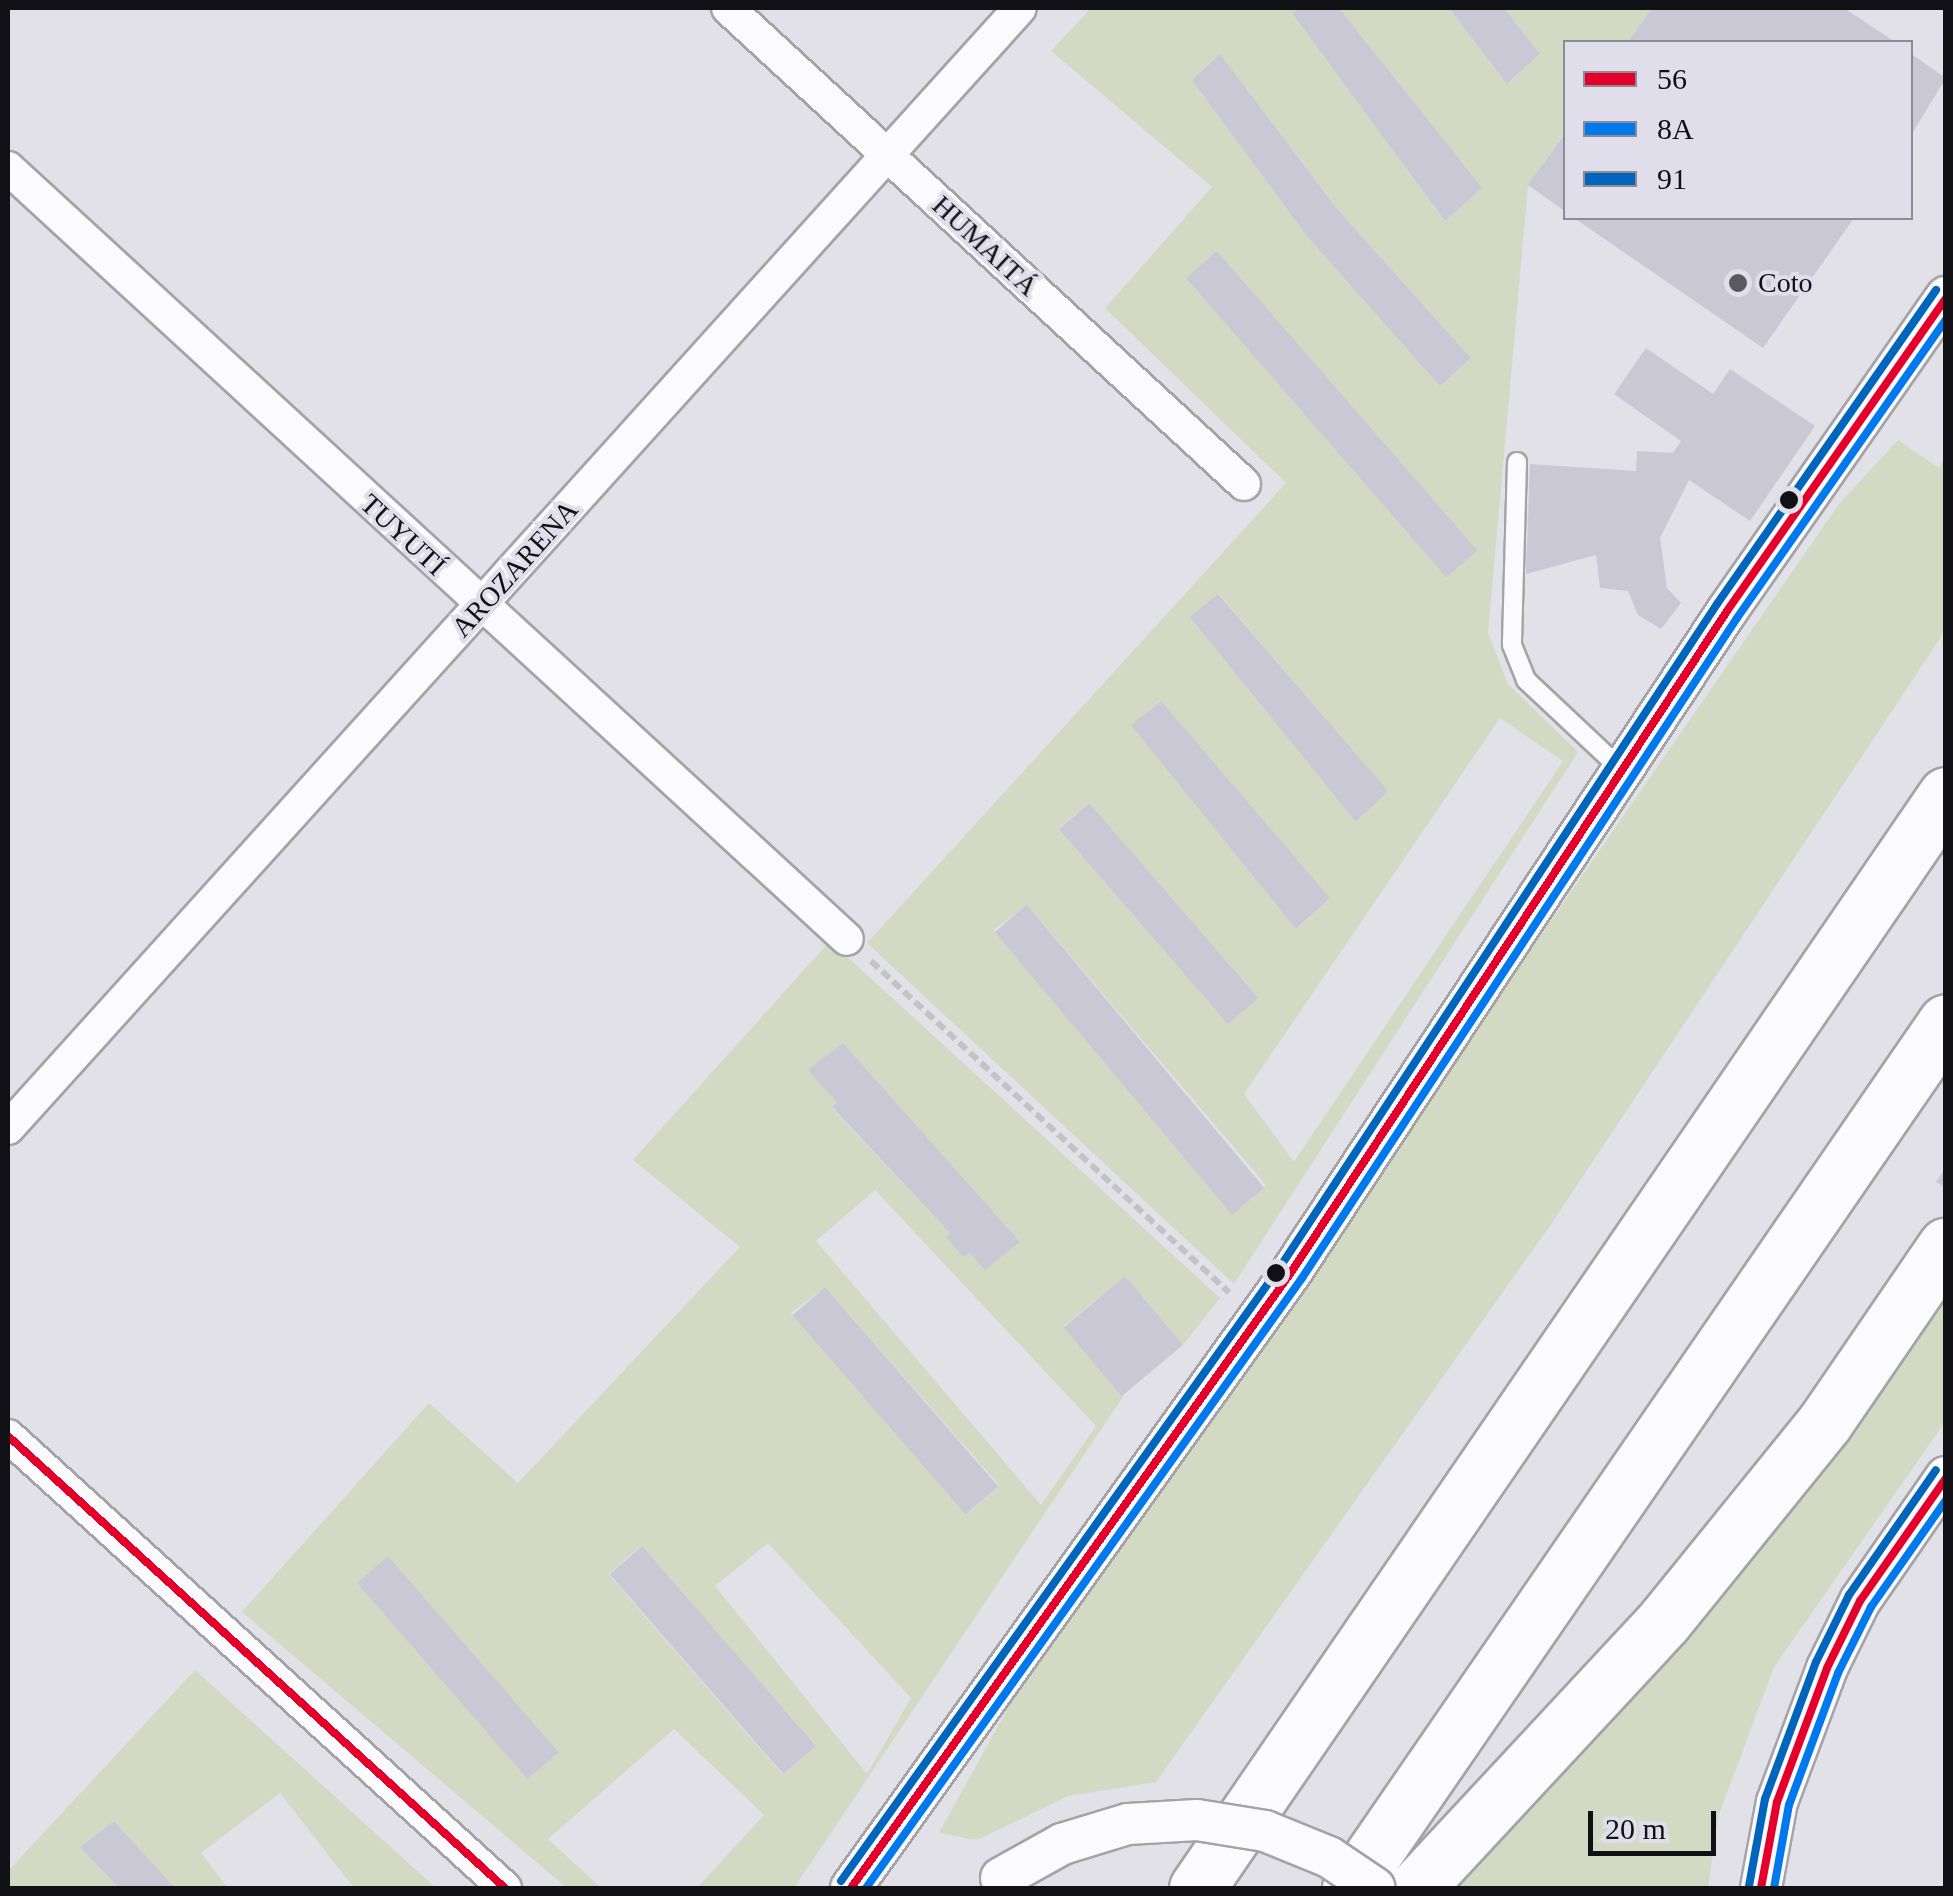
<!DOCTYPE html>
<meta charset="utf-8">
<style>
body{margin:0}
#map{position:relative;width:1953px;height:1896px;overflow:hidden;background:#e2e1e8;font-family:"Times New Roman",serif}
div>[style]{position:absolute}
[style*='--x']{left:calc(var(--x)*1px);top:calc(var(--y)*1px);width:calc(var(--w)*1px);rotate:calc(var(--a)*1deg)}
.green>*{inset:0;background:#d2dac4}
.building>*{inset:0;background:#cbc8d5;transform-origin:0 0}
.path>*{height:6px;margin-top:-3px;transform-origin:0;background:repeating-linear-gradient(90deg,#c3c2c5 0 10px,transparent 0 15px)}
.roads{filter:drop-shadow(2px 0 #a4a3a8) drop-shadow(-2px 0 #a4a3a8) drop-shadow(0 2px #a4a3a8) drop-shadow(0 -2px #a4a3a8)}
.service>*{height:18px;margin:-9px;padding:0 9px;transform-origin:9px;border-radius:9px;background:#fbfafc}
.minor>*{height:32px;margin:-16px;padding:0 16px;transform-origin:16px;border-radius:16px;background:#fbfafc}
.tertiary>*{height:40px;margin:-20px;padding:0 20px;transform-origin:20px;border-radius:20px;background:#fbfafc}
.motorway>*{height:55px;margin:-27.5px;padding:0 27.5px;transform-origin:27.5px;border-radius:27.5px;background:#fbfafc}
.bridges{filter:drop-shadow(2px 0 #a4a3a8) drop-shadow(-2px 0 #a4a3a8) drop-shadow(0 2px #a4a3a8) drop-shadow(0 -2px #a4a3a8)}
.tertiary-bridge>*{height:40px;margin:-20px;padding:0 20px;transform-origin:20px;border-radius:20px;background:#fbfafc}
.bus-1>*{height:8px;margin:-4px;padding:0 4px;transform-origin:4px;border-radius:4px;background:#e4002b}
.bus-2>*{height:8px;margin:-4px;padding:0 4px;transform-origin:4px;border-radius:4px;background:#0079ef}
.bus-3>*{height:8px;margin:-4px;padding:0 4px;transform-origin:4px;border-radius:4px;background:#0065bd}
.dots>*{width:28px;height:28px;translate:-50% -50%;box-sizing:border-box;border:5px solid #e0deeb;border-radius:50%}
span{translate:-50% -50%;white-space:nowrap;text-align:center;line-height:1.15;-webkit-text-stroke:8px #e0deeb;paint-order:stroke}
.street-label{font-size:28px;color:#111014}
.poi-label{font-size:28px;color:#111014}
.left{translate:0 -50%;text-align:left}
.frame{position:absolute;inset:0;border:10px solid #111014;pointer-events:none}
.legend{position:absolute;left:1563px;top:40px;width:350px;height:180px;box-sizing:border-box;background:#e0deeb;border:2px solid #8d8c95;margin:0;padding:12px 18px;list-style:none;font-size:30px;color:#111014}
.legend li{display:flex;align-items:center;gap:20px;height:50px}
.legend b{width:50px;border:2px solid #8d8c95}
.scale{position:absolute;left:1588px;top:1811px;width:128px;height:45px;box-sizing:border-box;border:5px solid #111014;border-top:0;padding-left:12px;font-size:30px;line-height:35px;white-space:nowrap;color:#111014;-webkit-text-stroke:8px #e0deeb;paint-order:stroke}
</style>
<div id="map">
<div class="green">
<div style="clip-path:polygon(evenodd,1091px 8px,1299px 8px,1293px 13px,1445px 221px,1481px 188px,1339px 8px,1449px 8px,1508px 84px,1540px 54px,1504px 8px,1652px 8px,1628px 42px,1566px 42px,1565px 132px,1528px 186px,1488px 633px,1508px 684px,1578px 752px,1234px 1284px,867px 943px,1286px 483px,1105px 308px,1212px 187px,1051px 51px,1091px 8px,1220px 54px,1338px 210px,1471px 358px,1441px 385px,1193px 79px,1220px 54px,1091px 8px,1218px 252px,1475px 551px,1475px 552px,1187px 278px,1218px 252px,1091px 8px,1219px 594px,1387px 791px,1357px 822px,1191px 617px,1219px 594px,1091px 8px,1160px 701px,1329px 899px,1297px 929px,1132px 725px,1160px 701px,1091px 8px,1500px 718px,1563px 761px,1294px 1162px,1244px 1094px,1500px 718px,1091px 8px,1088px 803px,1258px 997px,1228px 1022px,1058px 829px,1088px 803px,1091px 8px,1028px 906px,1266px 1185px,1235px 1211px,993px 930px,1028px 906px)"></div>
<div style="clip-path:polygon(1898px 440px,1939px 468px,1945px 457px,1945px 631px,1554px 1220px,1156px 1782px,1068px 1796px,977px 1840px,939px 1833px,1013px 1699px,1839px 504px)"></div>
<div style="clip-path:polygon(evenodd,830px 941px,1220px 1298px,1183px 1345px,1125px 1276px,1064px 1326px,1124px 1395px,794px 1888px,697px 1888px,764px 1815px,674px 1729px,548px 1839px,601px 1888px,567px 1888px,242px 1612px,429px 1403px,518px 1483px,740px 1247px,633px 1160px,830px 941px,843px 1043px,1019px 1242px,985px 1270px,832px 1108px,837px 1103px,809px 1070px,843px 1043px,830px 941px,875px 1190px,1096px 1426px,1041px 1505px,816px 1241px,875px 1190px,830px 941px,825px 1287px,999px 1485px,969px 1513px,791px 1313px,825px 1287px,830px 941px,768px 1543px,911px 1698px,867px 1774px,715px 1586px,768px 1543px,830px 941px,641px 1546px,816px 1746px,783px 1775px,608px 1574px,641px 1546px)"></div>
<div style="clip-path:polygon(1945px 1282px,1945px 1422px,1774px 1667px,1718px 1817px,1708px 1888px,1449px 1888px)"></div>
<div style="clip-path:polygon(195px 1670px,436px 1888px,354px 1888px,280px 1793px,201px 1853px,228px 1888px,175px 1888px,114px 1821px,80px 1847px,119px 1888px,8px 1888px,8px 1871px)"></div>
</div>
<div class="building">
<div style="clip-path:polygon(1299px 8px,1339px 8px,1482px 188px,1445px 221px,1292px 13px)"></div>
<div style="clip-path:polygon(1449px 8px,1504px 8px,1540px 54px,1507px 84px)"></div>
<div style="clip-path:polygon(1652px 8px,1844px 8px,1895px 42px,1628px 42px)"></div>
<div style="clip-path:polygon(1910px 53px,1946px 78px,1910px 137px)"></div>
<div style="clip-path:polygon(1220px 54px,1338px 210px,1471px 358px,1440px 386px,1307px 236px,1192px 80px)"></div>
<div style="clip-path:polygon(1566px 132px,1566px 212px,1528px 185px)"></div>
<div style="clip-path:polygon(1574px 218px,1854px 218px,1763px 348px)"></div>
<div style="left:1217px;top:251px;width:397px;height:41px;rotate:49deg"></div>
<div style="clip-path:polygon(1646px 348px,1713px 394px,1730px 369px,1815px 426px,1750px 521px,1689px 480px,1660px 538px,1667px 588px,1681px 603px,1661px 629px,1638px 615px,1628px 591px,1600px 588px,1596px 555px,1526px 574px,1530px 464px,1636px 471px,1637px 451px,1673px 453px,1681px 441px,1614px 394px)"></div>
<div style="clip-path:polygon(1218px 594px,1388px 791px,1356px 822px,1190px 617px)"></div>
<div style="clip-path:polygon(1161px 701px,1330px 898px,1296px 929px,1131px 725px)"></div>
<div style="left:1089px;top:803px;width:258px;height:40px;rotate:49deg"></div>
<div style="left:1027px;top:905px;width:369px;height:42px;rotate:50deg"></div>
<div style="clip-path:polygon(843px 1043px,1020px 1242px,985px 1270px,969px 1253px,963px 1257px,946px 1237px,950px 1233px,832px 1107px,837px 1103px,808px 1070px)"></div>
<div style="clip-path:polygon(1946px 1167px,1946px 1188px,1936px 1182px)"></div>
<div style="left:1125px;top:1276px;width:90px;height:80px;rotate:50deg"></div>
<div style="left:825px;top:1287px;width:264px;height:43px;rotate:49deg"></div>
<div style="left:642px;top:1546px;width:265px;height:43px;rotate:49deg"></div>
<div style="left:388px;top:1556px;width:260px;height:41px;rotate:49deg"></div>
<div style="clip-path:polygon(114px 1821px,175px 1888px,119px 1888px,80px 1847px)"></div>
</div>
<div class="path">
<div style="--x:871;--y:961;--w:488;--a:42.8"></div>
</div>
<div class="roads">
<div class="service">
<div style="--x:1517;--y:462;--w:183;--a:91.6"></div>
<div style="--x:1512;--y:645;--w:38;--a:68"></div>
<div style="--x:1526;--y:680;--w:132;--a:43.2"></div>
</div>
<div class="minor">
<div style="--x:728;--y:8;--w:702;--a:42.69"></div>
<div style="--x:8;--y:168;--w:1139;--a:42.58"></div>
<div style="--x:8;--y:1128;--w:1509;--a:-47.9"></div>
<div style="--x:8;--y:1436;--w:672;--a:42.29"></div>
</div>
<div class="tertiary">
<div style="--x:851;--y:1888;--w:758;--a:-54.44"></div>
<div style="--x:1292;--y:1271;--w:790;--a:-56.61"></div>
<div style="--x:1727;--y:611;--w:383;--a:-55.1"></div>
<div style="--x:1761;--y:1888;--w:87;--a:-79.5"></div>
<div style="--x:1777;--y:1802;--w:143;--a:-69.5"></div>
<div style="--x:1827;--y:1668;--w:75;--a:-63.8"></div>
<div style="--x:1860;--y:1601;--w:151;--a:-55.3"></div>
</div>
<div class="motorway">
<div style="--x:1197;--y:1888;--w:1325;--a:-55.58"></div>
<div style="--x:1350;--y:1888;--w:1051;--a:-55.46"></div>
<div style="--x:1416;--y:1888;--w:364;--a:-47.1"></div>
<div style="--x:1664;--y:1621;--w:256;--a:-51"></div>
<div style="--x:1825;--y:1422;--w:214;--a:-55.6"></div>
</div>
</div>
<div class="bridges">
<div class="tertiary-bridge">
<div style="--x:1001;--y:1878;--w:70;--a:-29.1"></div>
<div style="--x:1062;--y:1844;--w:69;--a:-16.9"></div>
<div style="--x:1128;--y:1824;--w:69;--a:-3.3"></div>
<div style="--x:1197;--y:1820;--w:69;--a:9.2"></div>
<div style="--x:1265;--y:1831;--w:69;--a:22.1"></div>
<div style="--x:1329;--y:1857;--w:55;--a:34"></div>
</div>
</div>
<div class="bus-1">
<div style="--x:8;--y:1436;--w:672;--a:42.29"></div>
<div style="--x:851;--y:1888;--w:758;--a:-54.44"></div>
<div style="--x:1292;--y:1271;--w:790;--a:-56.61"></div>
<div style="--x:1727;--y:611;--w:382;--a:-55"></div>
<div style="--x:1761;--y:1888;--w:87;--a:-79.5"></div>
<div style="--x:1777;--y:1802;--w:143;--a:-69.5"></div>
<div style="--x:1827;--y:1668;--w:75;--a:-63.8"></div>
<div style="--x:1860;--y:1601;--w:150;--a:-55"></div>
</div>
<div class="bus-2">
<div style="--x:866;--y:1888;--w:750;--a:-54.44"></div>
<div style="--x:1302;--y:1278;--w:790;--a:-56.61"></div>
<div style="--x:1737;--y:618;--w:364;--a:-55"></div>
<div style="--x:1774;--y:1888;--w:84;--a:-79.8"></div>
<div style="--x:1789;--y:1805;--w:141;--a:-69.6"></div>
<div style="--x:1838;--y:1673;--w:74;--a:-63.4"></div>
<div style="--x:1871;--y:1607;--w:131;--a:-55"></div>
</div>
<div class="bus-3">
<div style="--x:841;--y:1881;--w:758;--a:-54.44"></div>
<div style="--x:1282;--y:1264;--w:790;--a:-56.61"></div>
<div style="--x:1717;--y:604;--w:383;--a:-55.1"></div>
<div style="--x:1749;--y:1886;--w:88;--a:-79.6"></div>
<div style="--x:1765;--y:1799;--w:146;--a:-69.6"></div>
<div style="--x:1816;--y:1662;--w:75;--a:-63.8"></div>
<div style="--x:1849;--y:1595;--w:152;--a:-55.2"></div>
</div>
<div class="dots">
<div style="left:1738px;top:283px;background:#5a595e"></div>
<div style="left:1789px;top:500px;background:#111014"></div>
<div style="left:1276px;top:1273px;background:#111014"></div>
</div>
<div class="street-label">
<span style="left:985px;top:246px;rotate:43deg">HUMAITÁ</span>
<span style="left:403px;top:535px;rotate:43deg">TUYUTÍ</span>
<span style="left:515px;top:569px;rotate:-48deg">AROZARENA</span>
</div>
<div class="poi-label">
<span class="left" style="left:1758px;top:283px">Coto</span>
</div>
<div class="frame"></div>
<ul class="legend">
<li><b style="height:12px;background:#e4002b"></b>56</li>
<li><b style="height:12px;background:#0079ef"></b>8A</li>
<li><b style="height:12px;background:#0065bd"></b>91</li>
</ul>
<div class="scale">20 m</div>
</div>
